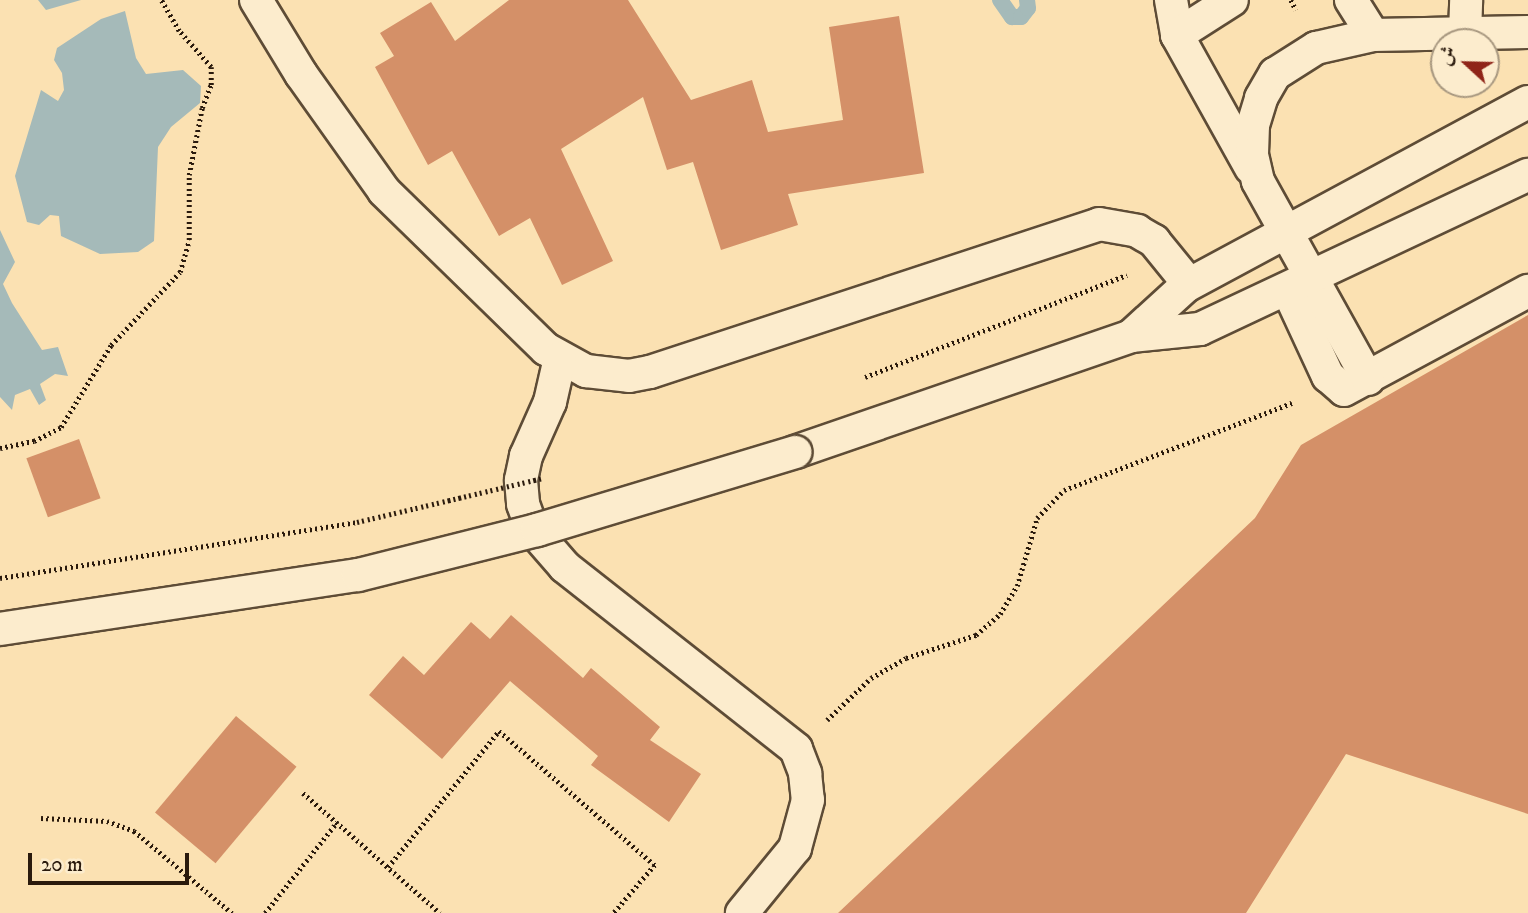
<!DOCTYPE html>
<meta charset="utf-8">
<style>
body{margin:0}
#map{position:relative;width:1528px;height:913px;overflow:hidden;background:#fbe1b2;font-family:"IM FELL DW Pica",Amiri,serif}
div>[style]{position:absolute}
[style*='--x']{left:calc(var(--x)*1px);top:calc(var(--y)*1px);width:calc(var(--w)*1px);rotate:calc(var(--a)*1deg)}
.water>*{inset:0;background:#a5bab9}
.stream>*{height:16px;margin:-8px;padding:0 8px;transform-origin:8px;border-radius:8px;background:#a5bab9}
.building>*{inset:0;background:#d49068;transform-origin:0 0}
.path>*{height:4.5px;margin-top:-2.25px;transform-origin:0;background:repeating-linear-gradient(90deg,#2a1a0d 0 2px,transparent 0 5.5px)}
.roads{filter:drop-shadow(2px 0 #5e4c36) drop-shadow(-2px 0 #5e4c36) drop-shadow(0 2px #5e4c36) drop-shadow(0 -2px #5e4c36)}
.service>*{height:32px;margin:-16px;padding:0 16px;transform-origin:16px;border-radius:16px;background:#fceccd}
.path-bridge>*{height:4.5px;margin-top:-2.25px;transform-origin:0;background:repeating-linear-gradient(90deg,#2a1a0d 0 2px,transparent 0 5.5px)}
.bridges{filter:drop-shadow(2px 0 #5e4c36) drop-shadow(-2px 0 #5e4c36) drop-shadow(0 2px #5e4c36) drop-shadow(0 -2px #5e4c36)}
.service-bridge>*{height:32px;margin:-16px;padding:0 16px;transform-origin:16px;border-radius:16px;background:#fceccd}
span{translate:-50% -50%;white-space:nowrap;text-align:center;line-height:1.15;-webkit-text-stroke:5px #fceccd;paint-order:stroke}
.north{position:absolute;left:1430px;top:28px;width:70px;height:70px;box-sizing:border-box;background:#fceccd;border:2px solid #a89880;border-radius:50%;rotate:292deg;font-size:19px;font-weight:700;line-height:28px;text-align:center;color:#2a1a0d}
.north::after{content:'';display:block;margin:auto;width:24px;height:32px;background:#8f2418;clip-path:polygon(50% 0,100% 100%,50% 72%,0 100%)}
.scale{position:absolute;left:28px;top:853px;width:161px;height:32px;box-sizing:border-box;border:4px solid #2a1a0d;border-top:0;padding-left:9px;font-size:21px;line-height:24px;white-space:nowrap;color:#2a1a0d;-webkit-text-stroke:5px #fceccd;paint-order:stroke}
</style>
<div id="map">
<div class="water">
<div style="clip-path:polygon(38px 0,81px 0,46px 10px)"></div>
<div style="clip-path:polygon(125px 11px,136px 58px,146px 74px,183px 70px,201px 86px,200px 103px,171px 127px,158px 147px,154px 241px,138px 252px,100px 254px,61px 236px,59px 216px,50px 215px,39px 225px,27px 222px,15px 176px,41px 90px,58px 101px,64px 90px,62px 73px,54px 60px,57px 48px,101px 19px)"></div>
<div style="clip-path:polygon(0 230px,15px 262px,3px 284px,12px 303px,42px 350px,58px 347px,68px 376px,55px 374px,40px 384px,46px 400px,39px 405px,30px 389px,15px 395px,12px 410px,0 397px)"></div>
</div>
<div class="stream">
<div style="--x:1000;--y:0;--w:21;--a:55"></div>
<div style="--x:1012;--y:17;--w:9;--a:0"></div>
<div style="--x:1021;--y:17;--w:11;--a:-52"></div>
<div style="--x:1028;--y:8;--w:8;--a:-97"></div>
</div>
<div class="building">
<div style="clip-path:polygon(509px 0,628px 0,691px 100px,752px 80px,768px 132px,843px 120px,829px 27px,899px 16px,924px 173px,788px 194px,798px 225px,721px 250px,693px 162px,667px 170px,643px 97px,561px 149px,613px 261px,562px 285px,530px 218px,499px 236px,452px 151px,428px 165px,375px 67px,394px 56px,380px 33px,431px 2px,455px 41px)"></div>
<div style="clip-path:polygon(1528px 315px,1528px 814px,1346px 754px,1246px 913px,838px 913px,1255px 518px,1301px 445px)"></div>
<div style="left:79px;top:439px;width:63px;height:56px;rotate:70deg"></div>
<div style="clip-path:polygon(511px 615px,583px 678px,591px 668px,660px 727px,650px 740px,701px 774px,669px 822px,591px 765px,598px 756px,510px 681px,442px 759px,369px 695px,403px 656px,424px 675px,471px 622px,490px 639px)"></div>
<div style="left:236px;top:716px;width:79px;height:126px;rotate:40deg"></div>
</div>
<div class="path">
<div style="--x:1291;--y:0;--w:11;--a:63"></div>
<div style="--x:865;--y:377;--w:281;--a:-21.3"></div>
<div style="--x:0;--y:448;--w:35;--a:-12"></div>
<div style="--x:34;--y:441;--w:30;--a:-27"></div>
<div style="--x:61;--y:427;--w:96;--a:-58.6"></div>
<div style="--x:111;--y:345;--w:100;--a:-46.6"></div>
<div style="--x:180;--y:272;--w:33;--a:-74"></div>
<div style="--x:189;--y:240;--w:65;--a:-90"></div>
<div style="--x:189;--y:175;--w:68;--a:-79"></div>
<div style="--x:202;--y:108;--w:25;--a:-69"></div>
<div style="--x:211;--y:85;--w:18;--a:-90"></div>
<div style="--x:211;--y:67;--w:48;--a:-131.6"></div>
<div style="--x:179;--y:31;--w:36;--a:-120"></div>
<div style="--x:827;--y:720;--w:61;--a:-43.7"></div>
<div style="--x:871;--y:678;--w:40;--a:-29.7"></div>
<div style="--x:906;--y:658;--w:74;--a:-18.2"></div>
<div style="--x:976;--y:635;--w:32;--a:-41"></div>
<div style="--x:1000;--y:614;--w:33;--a:-59"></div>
<div style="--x:1017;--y:586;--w:71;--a:-73.6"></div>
<div style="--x:1037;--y:518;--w:39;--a:-46"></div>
<div style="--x:1064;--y:490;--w:244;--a:-20.9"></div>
<div style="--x:303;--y:793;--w:182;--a:41.2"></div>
<div style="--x:41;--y:818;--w:66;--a:2.6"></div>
<div style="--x:107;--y:821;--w:29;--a:20"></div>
<div style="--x:134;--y:831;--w:128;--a:39.9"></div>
<div style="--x:388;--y:867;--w:176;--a:-50.8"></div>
<div style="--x:499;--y:731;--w:206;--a:40.7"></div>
<div style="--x:655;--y:865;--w:63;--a:130.5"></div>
<div style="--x:265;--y:913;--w:116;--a:-51.6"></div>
</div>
<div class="roads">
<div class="service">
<div style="--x:256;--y:0;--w:87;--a:58.7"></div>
<div style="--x:301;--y:74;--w:143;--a:54.6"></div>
<div style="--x:384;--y:191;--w:226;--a:44.3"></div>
<div style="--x:546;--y:349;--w:46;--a:28.8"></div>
<div style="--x:586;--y:371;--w:43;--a:6.6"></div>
<div style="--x:629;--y:376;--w:21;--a:-11"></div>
<div style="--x:650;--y:372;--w:473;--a:-18.2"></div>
<div style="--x:1099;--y:224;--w:39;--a:10"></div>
<div style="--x:1137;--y:231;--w:20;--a:30"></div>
<div style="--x:1154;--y:241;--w:55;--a:50.9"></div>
<div style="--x:1171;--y:0;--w:36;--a:80"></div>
<div style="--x:1177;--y:35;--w:152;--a:60.9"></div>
<div style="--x:1351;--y:0;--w:41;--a:57.8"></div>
<div style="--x:1465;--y:34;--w:34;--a:-88"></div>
<div style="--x:1177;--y:35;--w:65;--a:-32.5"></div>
<div style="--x:1288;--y:290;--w:95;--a:65.1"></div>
<div style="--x:1328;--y:376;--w:21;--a:41"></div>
<div style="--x:1344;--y:390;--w:209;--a:-28.3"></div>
<div style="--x:1131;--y:336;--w:74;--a:-42.3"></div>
<div style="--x:1186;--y:286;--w:388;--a:-28.3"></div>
<div style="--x:560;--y:358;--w:45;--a:102.8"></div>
<div style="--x:550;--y:402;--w:59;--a:114"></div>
<div style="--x:526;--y:456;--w:25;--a:102"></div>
<div style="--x:521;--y:480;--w:24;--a:85"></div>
<div style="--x:523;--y:504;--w:27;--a:70"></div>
<div style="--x:532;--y:529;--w:50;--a:49"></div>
<div style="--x:565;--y:567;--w:294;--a:38.2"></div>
<div style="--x:796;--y:749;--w:26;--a:69"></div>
<div style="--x:805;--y:773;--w:27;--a:84"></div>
<div style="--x:808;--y:800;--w:50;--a:105.2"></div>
<div style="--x:795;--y:848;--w:84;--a:129.2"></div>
<div style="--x:1368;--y:379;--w:227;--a:-119.1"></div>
<div style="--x:1258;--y:181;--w:28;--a:-103"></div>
<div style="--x:1252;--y:154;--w:29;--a:-88"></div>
<div style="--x:1253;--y:125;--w:28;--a:-73"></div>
<div style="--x:1261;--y:98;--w:28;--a:-60"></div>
<div style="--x:1275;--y:74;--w:49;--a:-32.4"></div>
<div style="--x:1316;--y:48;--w:58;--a:-12.8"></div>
<div style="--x:1373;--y:35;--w:155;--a:-1.1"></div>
<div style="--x:795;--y:452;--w:355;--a:-19"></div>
<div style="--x:1131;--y:336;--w:69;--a:-5.8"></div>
<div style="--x:1200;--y:329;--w:362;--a:-25.2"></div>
</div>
</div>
<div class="path-bridge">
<div style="--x:0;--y:578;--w:361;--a:-8.9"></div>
<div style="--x:357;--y:522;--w:191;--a:-13.3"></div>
</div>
<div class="bridges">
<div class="service-bridge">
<div style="--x:0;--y:629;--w:362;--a:-8.6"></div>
<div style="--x:358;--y:575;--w:185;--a:-14.1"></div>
<div style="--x:537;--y:530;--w:270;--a:-16.8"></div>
</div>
</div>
<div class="north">ش</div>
<div class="scale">20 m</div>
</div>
